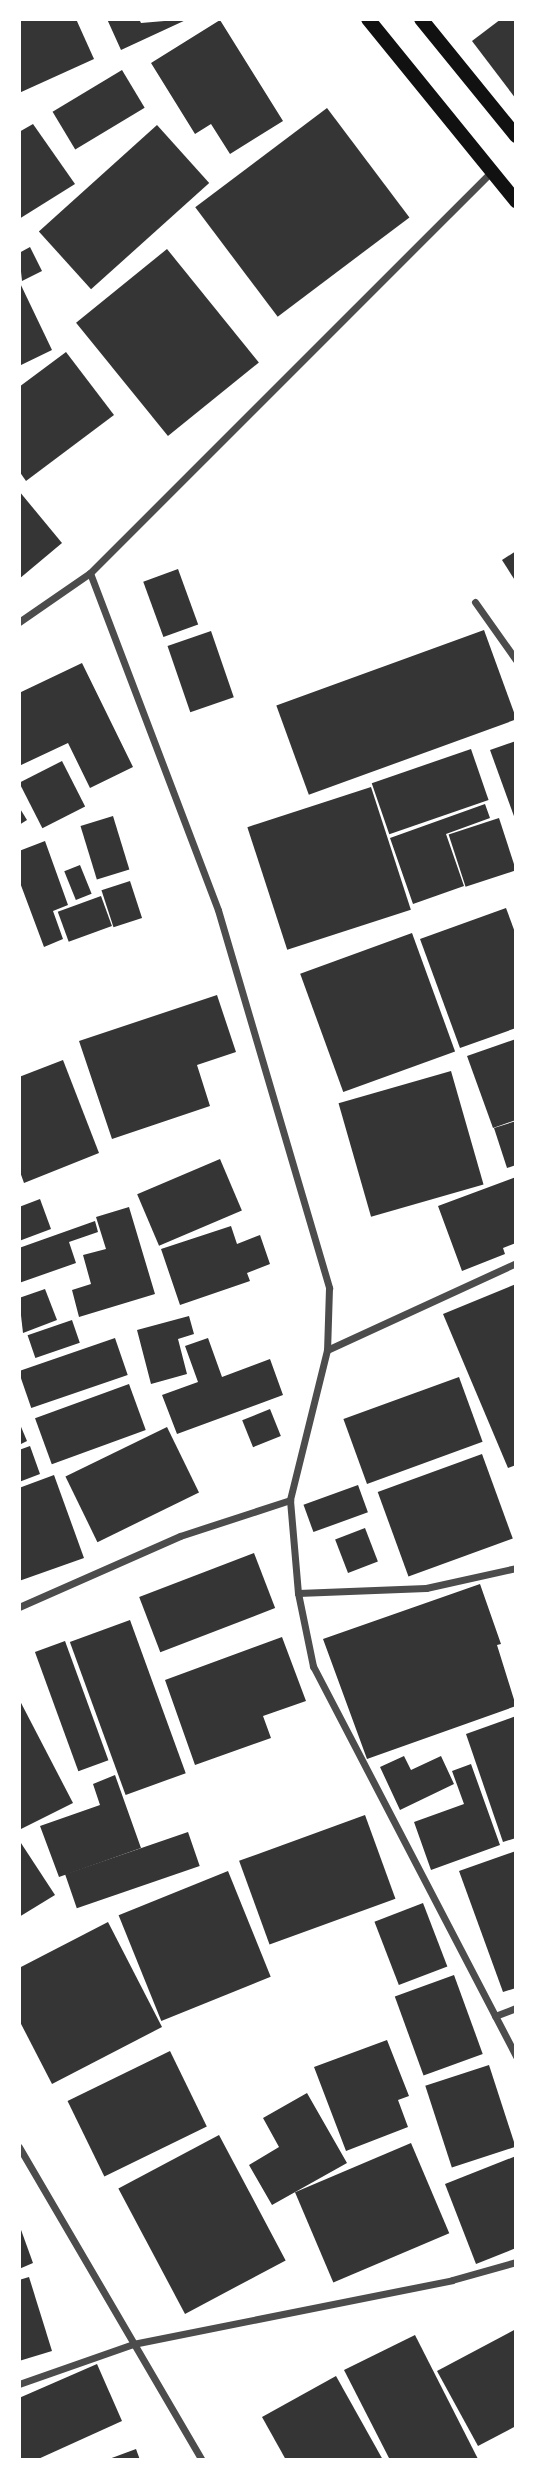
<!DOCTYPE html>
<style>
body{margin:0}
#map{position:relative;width:535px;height:2479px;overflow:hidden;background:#fff;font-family:"Noto Serif",serif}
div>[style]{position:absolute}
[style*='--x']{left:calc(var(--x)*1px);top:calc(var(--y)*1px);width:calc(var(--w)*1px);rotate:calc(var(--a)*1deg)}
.building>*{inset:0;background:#353535;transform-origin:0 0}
.minor>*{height:7px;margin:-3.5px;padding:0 3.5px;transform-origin:3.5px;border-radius:3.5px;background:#4c4c4c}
.secondary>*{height:14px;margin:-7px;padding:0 7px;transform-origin:7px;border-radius:7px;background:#111}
span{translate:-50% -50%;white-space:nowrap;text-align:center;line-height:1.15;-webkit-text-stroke:7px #fff;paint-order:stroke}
.frame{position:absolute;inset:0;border:21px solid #fff;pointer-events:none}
</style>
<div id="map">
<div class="building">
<div style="clip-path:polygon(19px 19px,76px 19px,94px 59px,19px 93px)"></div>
<div style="clip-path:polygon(107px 19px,139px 19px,141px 23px,188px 19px,121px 50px)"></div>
<div style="clip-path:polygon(501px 19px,516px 19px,516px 99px,472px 41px)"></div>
<div style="clip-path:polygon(220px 20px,283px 121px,230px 154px,211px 124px,195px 134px,151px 63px)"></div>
<div style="left:122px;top:70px;width:44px;height:81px;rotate:59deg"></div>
<div style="left:327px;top:108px;width:137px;height:165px;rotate:53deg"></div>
<div style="clip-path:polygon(33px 124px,75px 184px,19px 219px,19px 132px)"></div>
<div style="left:157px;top:125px;width:78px;height:159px;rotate:48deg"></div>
<div style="clip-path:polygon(30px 247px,42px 271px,22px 281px,19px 253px)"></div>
<div style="left:167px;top:249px;width:146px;height:117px;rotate:51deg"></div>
<div style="clip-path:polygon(19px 281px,52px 350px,19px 366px)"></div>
<div style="clip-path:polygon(66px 352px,114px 415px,26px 481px,19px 471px,19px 387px)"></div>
<div style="clip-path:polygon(19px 491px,62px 543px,19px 579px)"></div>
<div style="clip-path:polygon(516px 551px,516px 582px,502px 560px)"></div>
<div style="left:178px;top:569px;width:59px;height:37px;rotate:70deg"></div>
<div style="left:484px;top:630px;width:95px;height:221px;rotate:70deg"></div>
<div style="left:211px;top:631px;width:70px;height:46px;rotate:71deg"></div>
<div style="clip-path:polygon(82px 663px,133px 767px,90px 788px,68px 743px,19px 766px,19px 693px)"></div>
<div style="clip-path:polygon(516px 741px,516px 819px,515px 819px,490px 750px)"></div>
<div style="left:471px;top:749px;width:54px;height:105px;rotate:71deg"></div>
<div style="left:62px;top:761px;width:51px;height:48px;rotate:63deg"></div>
<div style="left:371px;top:787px;width:129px;height:130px;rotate:72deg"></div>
<div style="clip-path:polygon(485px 804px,490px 818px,446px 834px,464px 886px,413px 904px,390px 838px)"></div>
<div style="clip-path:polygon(19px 807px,27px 820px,19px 825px)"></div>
<div style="left:113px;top:816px;width:56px;height:34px;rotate:73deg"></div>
<div style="left:499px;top:818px;width:55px;height:53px;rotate:72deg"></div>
<div style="clip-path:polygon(45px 841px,68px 905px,53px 911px,63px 939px,44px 947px,19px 880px,19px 851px)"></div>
<div style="left:80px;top:865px;width:31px;height:17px;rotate:68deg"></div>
<div style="left:130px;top:881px;width:39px;height:30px;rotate:72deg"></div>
<div style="left:101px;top:896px;width:32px;height:46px;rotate:70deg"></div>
<div style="clip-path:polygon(506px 908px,516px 935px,516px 1028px,460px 1048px,420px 939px)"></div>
<div style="left:412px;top:933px;width:126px;height:119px;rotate:70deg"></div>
<div style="clip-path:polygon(217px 995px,236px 1052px,197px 1065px,210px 1106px,112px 1139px,79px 1041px)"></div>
<div style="clip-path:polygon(516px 1039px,516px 1120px,493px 1128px,467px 1056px)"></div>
<div style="clip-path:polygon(63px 1060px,99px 1153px,24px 1183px,19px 1169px,19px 1077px)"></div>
<div style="left:451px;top:1071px;width:118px;height:117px;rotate:74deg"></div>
<div style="clip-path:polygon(516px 1121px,516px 1165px,507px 1168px,494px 1128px)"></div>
<div style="left:220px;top:1159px;width:56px;height:90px;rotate:67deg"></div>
<div style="clip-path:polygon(516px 1177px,516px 1243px,503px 1248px,505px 1254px,462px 1271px,438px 1206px)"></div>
<div style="clip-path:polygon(40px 1199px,51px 1229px,19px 1241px,19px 1207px)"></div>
<div style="clip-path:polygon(129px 1207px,155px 1294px,79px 1317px,72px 1290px,91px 1284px,83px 1255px,106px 1249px,96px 1217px)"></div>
<div style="clip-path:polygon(95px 1221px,98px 1232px,69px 1242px,76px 1263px,19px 1283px,19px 1248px)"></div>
<div style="clip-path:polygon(231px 1226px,237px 1244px,260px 1235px,270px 1264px,247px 1273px,250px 1281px,180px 1305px,161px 1249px)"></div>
<div style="clip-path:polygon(516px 1284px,516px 1465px,508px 1468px,443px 1314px)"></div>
<div style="clip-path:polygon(45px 1289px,57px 1320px,23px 1333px,19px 1298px)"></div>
<div style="clip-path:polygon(189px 1316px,194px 1334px,178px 1339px,187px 1374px,151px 1384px,137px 1330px)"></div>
<div style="left:72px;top:1320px;width:24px;height:47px;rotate:71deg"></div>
<div style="left:115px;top:1338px;width:39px;height:102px;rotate:71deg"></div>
<div style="clip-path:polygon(208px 1338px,222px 1377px,270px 1359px,283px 1395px,177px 1434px,162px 1395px,198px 1382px,185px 1346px)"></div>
<div style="left:459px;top:1377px;width:69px;height:123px;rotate:70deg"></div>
<div style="left:129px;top:1384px;width:49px;height:100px;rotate:70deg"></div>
<div style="left:270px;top:1409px;width:29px;height:30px;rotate:68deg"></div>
<div style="clip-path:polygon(19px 1422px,27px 1441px,19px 1445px)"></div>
<div style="left:167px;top:1427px;width:73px;height:113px;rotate:64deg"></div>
<div style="clip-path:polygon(30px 1446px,40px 1474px,19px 1482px,19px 1450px)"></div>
<div style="left:482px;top:1454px;width:90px;height:111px;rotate:70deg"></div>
<div style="clip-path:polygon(54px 1475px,84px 1558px,19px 1581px,19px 1488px)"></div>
<div style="left:358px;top:1485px;width:29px;height:58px;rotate:70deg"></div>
<div style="left:365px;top:1528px;width:36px;height:32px;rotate:69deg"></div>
<div style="left:254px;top:1553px;width:59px;height:123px;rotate:69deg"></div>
<div style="clip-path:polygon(480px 1584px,501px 1644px,497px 1645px,516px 1706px,367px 1759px,323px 1639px)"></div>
<div style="left:130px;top:1620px;width:163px;height:64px;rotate:70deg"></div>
<div style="clip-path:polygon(282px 1637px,306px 1701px,263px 1716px,271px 1738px,195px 1765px,165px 1680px)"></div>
<div style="left:65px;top:1641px;width:127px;height:32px;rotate:70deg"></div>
<div style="clip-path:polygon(19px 1699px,73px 1803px,19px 1830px)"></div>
<div style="clip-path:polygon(516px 1716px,516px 1838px,503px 1842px,466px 1734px)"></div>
<div style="clip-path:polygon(404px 1756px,411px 1770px,441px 1756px,454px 1784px,400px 1810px,380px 1767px)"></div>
<div style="clip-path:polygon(471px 1764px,500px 1845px,431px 1870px,414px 1822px,464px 1804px,452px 1771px)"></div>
<div style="clip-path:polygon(115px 1775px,141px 1848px,59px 1877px,40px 1826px,100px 1805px,93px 1784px)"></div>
<div style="left:365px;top:1815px;width:89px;height:134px;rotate:70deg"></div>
<div style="left:188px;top:1832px;width:36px;height:130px;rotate:71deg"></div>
<div style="clip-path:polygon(19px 1840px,55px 1895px,19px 1917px)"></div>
<div style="clip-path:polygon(516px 1851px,516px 1988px,503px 1992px,459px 1871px)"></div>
<div style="left:228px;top:1871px;width:114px;height:118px;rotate:68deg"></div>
<div style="left:423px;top:1903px;width:68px;height:52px;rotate:69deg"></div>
<div style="clip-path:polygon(108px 1922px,162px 2027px,52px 2084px,19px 2020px,19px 1968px)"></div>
<div style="left:454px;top:1975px;width:84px;height:63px;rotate:70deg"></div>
<div style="clip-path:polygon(387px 2040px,409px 2096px,398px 2100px,408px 2127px,346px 2151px,314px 2067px)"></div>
<div style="left:170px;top:2051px;width:84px;height:114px;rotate:64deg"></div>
<div style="left:489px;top:2065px;width:86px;height:67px;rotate:72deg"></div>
<div style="clip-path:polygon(307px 2093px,347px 2163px,272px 2205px,249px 2165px,279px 2147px,263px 2118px)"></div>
<div style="left:219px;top:2135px;width:142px;height:114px;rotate:62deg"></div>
<div style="left:411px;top:2143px;width:98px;height:126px;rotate:67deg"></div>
<div style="clip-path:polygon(516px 2156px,516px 2248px,476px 2264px,445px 2184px)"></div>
<div style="clip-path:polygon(20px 2227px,33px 2263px,19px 2269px,19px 2228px)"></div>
<div style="clip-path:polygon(29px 2277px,52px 2351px,19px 2361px,19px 2280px)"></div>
<div style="clip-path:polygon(516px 2329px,516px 2426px,478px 2446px,437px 2371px)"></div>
<div style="clip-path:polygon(415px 2335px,478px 2459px,476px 2460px,390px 2460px,344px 2370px)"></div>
<div style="clip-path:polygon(97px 2364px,122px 2421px,36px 2460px,19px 2460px,19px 2398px)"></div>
<div style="clip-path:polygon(336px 2376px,383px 2460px,286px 2460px,262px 2417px)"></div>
<div style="clip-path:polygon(136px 2449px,140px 2460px,109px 2460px,109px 2459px)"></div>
</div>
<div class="minor">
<div style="--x:90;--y:573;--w:360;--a:69.2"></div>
<div style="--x:218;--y:910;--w:394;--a:73.6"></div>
<div style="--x:329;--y:1288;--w:62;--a:91.8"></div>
<div style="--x:327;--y:1350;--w:154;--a:103.9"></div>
<div style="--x:290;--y:1500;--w:93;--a:85.1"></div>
<div style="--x:298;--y:1593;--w:75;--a:78.4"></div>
<div style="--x:313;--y:1666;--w:440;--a:62.5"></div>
<div style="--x:475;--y:602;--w:71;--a:54.7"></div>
<div style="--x:19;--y:622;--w:86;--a:-34.6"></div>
<div style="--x:90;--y:573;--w:569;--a:-45"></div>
<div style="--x:327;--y:1350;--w:208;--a:-24.7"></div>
<div style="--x:298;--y:1593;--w:128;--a:-2.2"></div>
<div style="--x:426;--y:1588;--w:92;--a:-12.5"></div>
<div style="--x:19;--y:1607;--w:176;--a:-23.8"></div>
<div style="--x:180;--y:1536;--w:116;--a:-18.1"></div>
<div style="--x:495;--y:2016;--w:22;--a:-21"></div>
<div style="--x:19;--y:2147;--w:363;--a:59.7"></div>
<div style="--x:19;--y:2384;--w:121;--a:-19.3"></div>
<div style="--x:133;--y:2344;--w:325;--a:-11.3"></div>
<div style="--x:452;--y:2280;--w:66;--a:-15.7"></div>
</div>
<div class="secondary">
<div style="--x:368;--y:19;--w:235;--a:50.9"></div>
<div style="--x:421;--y:19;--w:151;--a:50.9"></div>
</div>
<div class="frame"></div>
</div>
